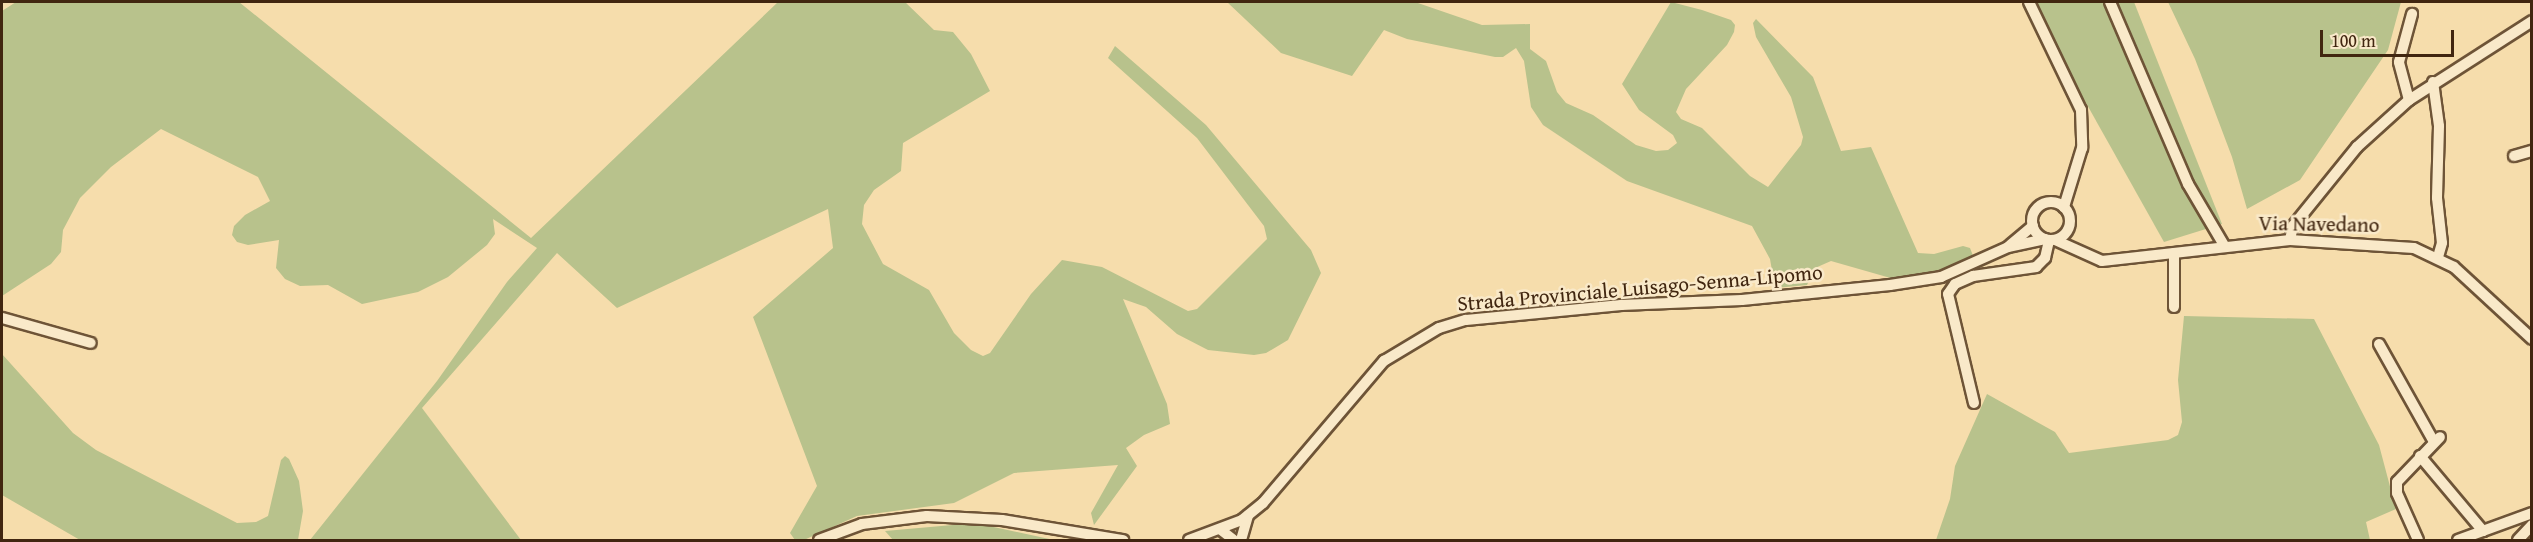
<!DOCTYPE html>
<style>
body{margin:0}
#map{position:relative;width:2533px;height:542px;overflow:hidden;background:#f6ddac;font-family:"Gentium Book Plus",serif}
div>[style]{position:absolute}
[style*='--x']{left:calc(var(--x)*1px);top:calc(var(--y)*1px);width:calc(var(--w)*1px);rotate:calc(var(--a)*1deg)}
.green>*{inset:0;background:#b8c28c}
.roads{filter:drop-shadow(2px 0 #6e5437) drop-shadow(-2px 0 #6e5437) drop-shadow(0 2px #6e5437) drop-shadow(0 -2px #6e5437)}
.minor>*{height:10px;margin:-5px;padding:0 5px;transform-origin:5px;border-radius:5px;background:#f9e9c9}
.minor>.ring{margin:-5px;padding:0;box-sizing:content-box;background:none;border:10px solid #f9e9c9;border-radius:50%}
span{translate:-50% -50%;white-space:nowrap;text-align:center;line-height:1.15;-webkit-text-stroke:5px #f9e9c9;paint-order:stroke}
.street-label{font-size:21px;color:#412610}
.frame{position:absolute;inset:0;border:3px solid #412610;pointer-events:none}
.scale{position:absolute;left:2320px;top:30px;width:134px;height:27px;box-sizing:border-box;border:3px solid #412610;border-top:0;padding-left:8px;font-size:18px;line-height:21px;white-space:nowrap;color:#412610;-webkit-text-stroke:4px #f9e9c9;paint-order:stroke}
</style>
<div id="map">
<div class="green">
<div style="clip-path:polygon(16px 2px,239px 2px,531px 238px,778px 2px,905px 2px,934px 30px,953px 32px,971px 54px,990px 91px,903px 143px,901px 171px,874px 190px,864px 205px,862px 224px,883px 264px,929px 290px,954px 333px,971px 350px,983px 356px,990px 353px,1031px 294px,1062px 260px,1102px 267px,1188px 311px,1197px 309px,1267px 239px,1264px 226px,1197px 138px,1108px 58px,1115px 46px,1206px 125px,1311px 250px,1321px 273px,1288px 340px,1266px 353px,1254px 355px,1208px 350px,1177px 334px,1146px 307px,1123px 299px,1167px 404px,1170px 424px,1144px 435px,1126px 448px,1137px 466px,1094px 525px,1091px 513px,1118px 465px,1014px 473px,954px 503px,857px 516px,804px 540px,795px 540px,790px 533px,817px 486px,753px 317px,833px 248px,828px 209px,617px 308px,557px 253px,422px 408px,521px 540px,310px 540px,437px 381px,507px 282px,537px 248px,493px 219px,495px 234px,487px 245px,448px 277px,418px 292px,362px 304px,328px 285px,300px 286px,285px 279px,276px 268px,279px 240px,248px 245px,237px 242px,232px 235px,234px 226px,245px 215px,270px 201px,258px 177px,161px 129px,111px 167px,80px 198px,63px 230px,61px 252px,51px 264px,2px 296px,2px 11px)"></div>
<div style="clip-path:polygon(1227px 2px,1415px 2px,1482px 25px,1530px 24px,1530px 49px,1546px 61px,1557px 92px,1566px 103px,1593px 115px,1636px 145px,1656px 151px,1668px 150px,1677px 143px,1673px 135px,1639px 110px,1622px 84px,1671px 2px,1702px 10px,1731px 20px,1735px 25px,1734px 32px,1727px 45px,1686px 89px,1676px 112px,1681px 119px,1702px 128px,1750px 176px,1768px 187px,1801px 145px,1803px 137px,1791px 97px,1756px 37px,1753px 23px,1756px 19px,1813px 77px,1841px 151px,1871px 147px,1918px 253px,1934px 254px,1963px 246px,1970px 248px,1977px 266px,1894px 279px,1831px 261px,1815px 268px,1807px 285px,1775px 288px,1770px 259px,1752px 226px,1627px 181px,1543px 125px,1531px 107px,1524px 61px,1516px 48px,1503px 57px,1495px 57px,1407px 39px,1384px 30px,1352px 76px,1281px 53px)"></div>
<div style="clip-path:polygon(2037px 2px,2134px 2px,2222px 224px,2164px 242px,2067px 69px)"></div>
<div style="clip-path:polygon(2168px 2px,2401px 2px,2388px 50px,2300px 180px,2247px 209px,2232px 157px,2195px 59px)"></div>
<div style="clip-path:polygon(2184px 316px,2314px 319px,2379px 445px,2396px 509px,2366px 522px,2370px 540px,1936px 540px,1950px 499px,1955px 466px,1987px 394px,2055px 432px,2069px 453px,2168px 440px,2178px 435px,2182px 422px,2178px 380px)"></div>
<div style="clip-path:polygon(2px 354px,73px 433px,96px 450px,237px 523px,256px 522px,268px 516px,281px 460px,285px 456px,289px 459px,299px 481px,303px 511px,298px 540px,80px 540px,2px 495px)"></div>
<div style="clip-path:polygon(975px 523px,1054px 540px,893px 540px,885px 531px)"></div>
</div>
<div class="roads">
<div class="minor">
<div style="--x:2029;--y:2;--w:120;--a:64.3"></div>
<div style="--x:2081;--y:110;--w:38;--a:88"></div>
<div style="--x:2082;--y:148;--w:62;--a:107"></div>
<div style="--x:2110;--y:2;--w:198;--a:66.8"></div>
<div style="--x:2188;--y:184;--w:71;--a:59.5"></div>
<div style="--x:2433;--y:82;--w:44;--a:82.2"></div>
<div style="--x:2439;--y:126;--w:72;--a:91.6"></div>
<div style="--x:2437;--y:198;--w:45;--a:83.7"></div>
<div style="--x:2442;--y:243;--w:15;--a:106"></div>
<div style="--x:2409;--y:100;--w:39;--a:-105"></div>
<div style="--x:2399;--y:62;--w:50;--a:-74.8"></div>
<div style="--x:2514;--y:156;--w:19;--a:-16"></div>
<div class="ring" style="left:2032px;top:202px;width:28px;height:28px"></div>
<div style="--x:2055;--y:240;--w:51;--a:24.1"></div>
<div style="--x:2102;--y:261;--w:189;--a:-6.4"></div>
<div style="--x:2290;--y:240;--w:124;--a:3.7"></div>
<div style="--x:2414;--y:248;--w:44;--a:25.4"></div>
<div style="--x:2454;--y:267;--w:106;--a:42.7"></div>
<div style="--x:2290;--y:240;--w:14;--a:-78"></div>
<div style="--x:2293;--y:226;--w:102;--a:-51"></div>
<div style="--x:2357;--y:147;--w:70;--a:-42.1"></div>
<div style="--x:2409;--y:100;--w:146;--a:-32.7"></div>
<div style="--x:2010;--y:245;--w:30;--a:-40"></div>
<div style="--x:2174;--y:307;--w:54;--a:-90"></div>
<div style="--x:2;--y:318;--w:92;--a:15.7"></div>
<div style="--x:2379;--y:344;--w:112;--a:60.7"></div>
<div style="--x:1974;--y:403;--w:112;--a:-103.4"></div>
<div style="--x:1948;--y:294;--w:12;--a:-55"></div>
<div style="--x:1955;--y:284;--w:20;--a:-24"></div>
<div style="--x:1973;--y:276;--w:64;--a:-8.1"></div>
<div style="--x:2036;--y:267;--w:13;--a:-45"></div>
<div style="--x:2045;--y:258;--w:18;--a:-77"></div>
<div style="--x:2420;--y:456;--w:98;--a:50"></div>
<div style="--x:1221;--y:530;--w:16;--a:38"></div>
<div style="--x:819;--y:540;--w:46;--a:-20.4"></div>
<div style="--x:862;--y:524;--w:65;--a:-7"></div>
<div style="--x:927;--y:516;--w:75;--a:3.1"></div>
<div style="--x:1002;--y:520;--w:123;--a:9.4"></div>
<div style="--x:1189;--y:540;--w:57;--a:-20.7"></div>
<div style="--x:1242;--y:520;--w:27;--a:-39"></div>
<div style="--x:1263;--y:503;--w:187;--a:-49.6"></div>
<div style="--x:1384;--y:361;--w:64;--a:-31"></div>
<div style="--x:1439;--y:328;--w:28;--a:-17"></div>
<div style="--x:1466;--y:320;--w:156;--a:-5.5"></div>
<div style="--x:1621;--y:305;--w:121;--a:-2.4"></div>
<div style="--x:1742;--y:300;--w:149;--a:-5.8"></div>
<div style="--x:1890;--y:285;--w:52;--a:-8.9"></div>
<div style="--x:1941;--y:277;--w:73;--a:-24.1"></div>
<div style="--x:2008;--y:247;--w:38;--a:-12"></div>
<div style="--x:1241;--y:540;--w:26;--a:-74"></div>
<div style="--x:2418;--y:540;--w:51;--a:-114.1"></div>
<div style="--x:2397;--y:493;--w:11;--a:-90"></div>
<div style="--x:2397;--y:482;--w:62;--a:-46.3"></div>
<div style="--x:2458;--y:540;--w:79;--a:-20"></div>
<div style="--x:2518;--y:540;--w:21;--a:-47"></div>
</div>
</div>
<div class="street-label">
<span style="left:2319px;top:224px;rotate:1deg">Via Navedano</span>
<span style="left:1640px;top:288px;rotate:-5deg">Strada Provinciale Luisago-Senna-Lipomo</span>
</div>
<div class="frame"></div>
<div class="scale">100 m</div>
</div>
